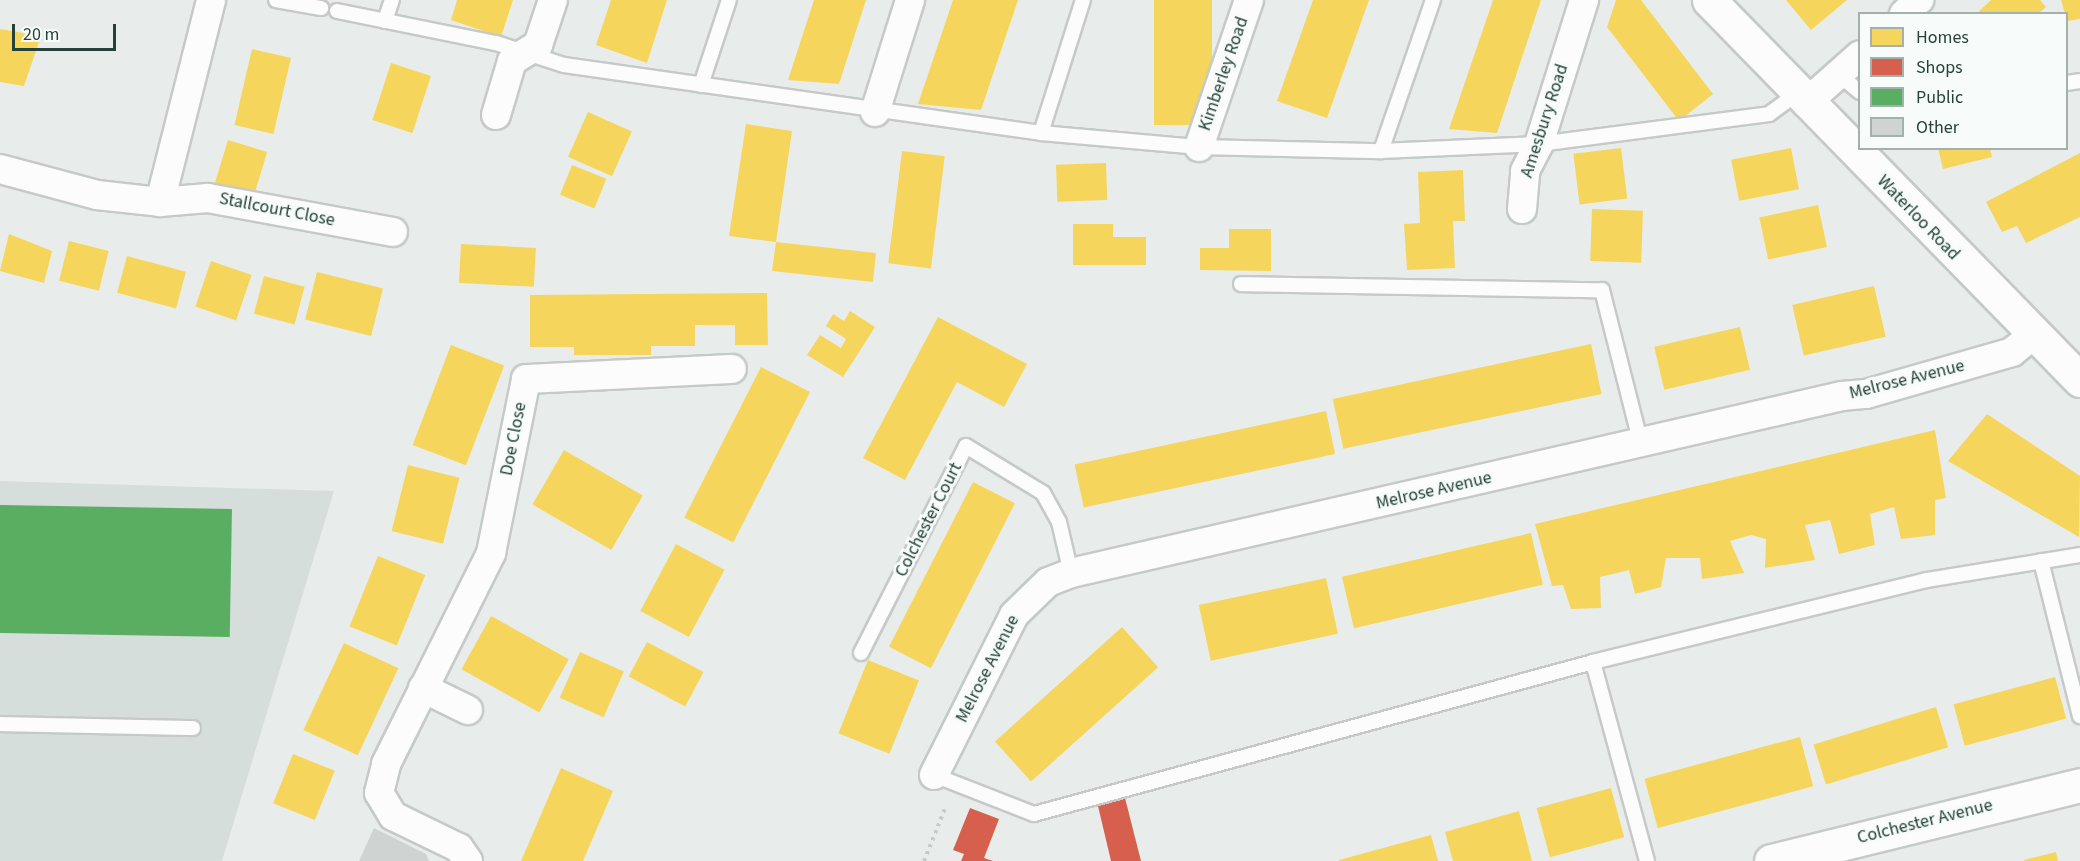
<!DOCTYPE html>
<style>
body{margin:0}
#map{position:relative;width:2080px;height:861px;overflow:hidden;background:#e8edeb;font-family:"Source Sans 3",sans-serif}
div>[style]{position:absolute}
[style*='--x']{left:calc(var(--x)*1px);top:calc(var(--y)*1px);width:calc(var(--w)*1px);rotate:calc(var(--a)*1deg)}
.built>*{inset:0;background:#d6dedb}
.homes>*{inset:0;background:#f6d55c;transform-origin:0 0}
.shops>*{inset:0;background:#d6604d}
.public>*{inset:0;background:#5aae61;transform-origin:0 0}
.building>*{inset:0;background:#cfd4d2}
.path>*{height:4px;margin-top:-2px;transform-origin:0;background:repeating-linear-gradient(90deg,#c3ccca 0 3px,transparent 0 7.5px)}
.roads{filter:drop-shadow(2px 0 #c5cac8) drop-shadow(-2px 0 #c5cac8) drop-shadow(0 2px #c5cac8) drop-shadow(0 -2px #c5cac8)}
.service>*{height:14px;margin:-7px;padding:0 7px;transform-origin:7px;border-radius:7px;background:#fcfcfc}
.minor>*{height:28px;margin:-14px;padding:0 14px;transform-origin:14px;border-radius:14px;background:#fcfcfc}
.tertiary>*{height:33px;margin:-16.5px;padding:0 16.5px;transform-origin:16.5px;border-radius:16.5px;background:#fcfcfc}
span{translate:-50% -50%;white-space:nowrap;text-align:center;line-height:1.15;-webkit-text-stroke:6px #f7fbf9;paint-order:stroke}
.street-label{font-size:18px;color:#24423a}
.legend{position:absolute;left:1858px;top:12px;width:210px;height:138px;box-sizing:border-box;background:#f7fbf9;border:2px solid #a3b1ad;margin:0;padding:8px 10px;list-style:none;font-size:18px;color:#24423a}
.legend li{display:flex;align-items:center;gap:12px;height:30px}
.legend b{width:30px;border:2px solid #a3b1ad}
.scale{position:absolute;left:12px;top:24px;width:104px;height:27px;box-sizing:border-box;border:3px solid #24423a;border-top:0;padding-left:8px;font-size:18px;line-height:21px;white-space:nowrap;color:#24423a;-webkit-text-stroke:4px #f7fbf9;paint-order:stroke}
</style>
<div id="map">
<div class="built">
<div style="clip-path:polygon(0 481px,334px 491px,222px 861px,0 861px)"></div>
</div>
<div class="homes">
<div style="clip-path:polygon(457px 0,513px 0,501px 37px,451px 20px)"></div>
<div style="clip-path:polygon(611px 0,667px 0,647px 63px,596px 45px)"></div>
<div style="clip-path:polygon(814px 0,866px 0,839px 84px,788px 80px)"></div>
<div style="clip-path:polygon(953px 0,1018px 0,981px 110px,918px 104px)"></div>
<div style="left:1154px;top:0;width:58px;height:125px"></div>
<div style="clip-path:polygon(1313px 0,1369px 0,1327px 118px,1277px 101px)"></div>
<div style="clip-path:polygon(1493px 0,1541px 0,1497px 133px,1449px 129px)"></div>
<div style="clip-path:polygon(1616px 0,1641px 0,1713px 94px,1679px 121px,1607px 27px)"></div>
<div style="clip-path:polygon(1786px 0,1847px 0,1811px 30px)"></div>
<div style="clip-path:polygon(1991px 0,2040px 0,2046px 7px,2038px 14px,1976px 14px)"></div>
<div style="clip-path:polygon(2061px 0,2080px 0,2080px 19px,2067px 21px)"></div>
<div style="clip-path:polygon(0 29px,41px 36px,24px 86px,0 82px)"></div>
<div style="left:252px;top:49px;width:40px;height:78px;rotate:13deg"></div>
<div style="left:391px;top:63px;width:42px;height:60px;rotate:18deg"></div>
<div style="left:588px;top:112px;width:48px;height:49px;rotate:24deg"></div>
<div style="clip-path:polygon(746px 124px,792px 131px,776px 242px,876px 253px,873px 282px,772px 271px,776px 242px,729px 236px)"></div>
<div style="left:228px;top:140px;width:41px;height:48px;rotate:17deg"></div>
<div style="left:1621px;top:148px;width:51px;height:48px;rotate:83deg"></div>
<div style="left:1791px;top:148px;width:42px;height:61px;rotate:79deg"></div>
<div style="clip-path:polygon(1938px 148px,1990px 148px,1992px 157px,1943px 169px)"></div>
<div style="left:902px;top:151px;width:43px;height:113px;rotate:7deg"></div>
<div style="clip-path:polygon(2080px 153px,2080px 217px,2026px 243px,2017px 226px,2002px 232px,1986px 202px)"></div>
<div style="left:1106px;top:163px;width:37px;height:50px;rotate:88deg"></div>
<div style="left:572px;top:165px;width:37px;height:32px;rotate:22deg"></div>
<div style="clip-path:polygon(1463px 170px,1465px 221px,1453px 221px,1455px 268px,1407px 270px,1404px 224px,1420px 223px,1418px 172px)"></div>
<div style="left:1818px;top:205px;width:43px;height:60px;rotate:78deg"></div>
<div style="left:1592px;top:209px;width:51px;height:52px;rotate:2deg"></div>
<div style="clip-path:polygon(1073px 224px,1113px 224px,1113px 237px,1146px 237px,1146px 265px,1073px 265px)"></div>
<div style="clip-path:polygon(1229px 229px,1271px 229px,1271px 271px,1200px 270px,1200px 248px,1229px 248px)"></div>
<div style="clip-path:polygon(9px 234px,52px 251px,44px 283px,0 271px)"></div>
<div style="left:69px;top:241px;width:41px;height:41px;rotate:14deg"></div>
<div style="left:461px;top:244px;width:75px;height:39px;rotate:3deg"></div>
<div style="left:127px;top:256px;width:61px;height:38px;rotate:15deg"></div>
<div style="left:211px;top:261px;width:43px;height:48px;rotate:19deg"></div>
<div style="left:317px;top:272px;width:68px;height:49px;rotate:14deg"></div>
<div style="left:264px;top:276px;width:42px;height:39px;rotate:15deg"></div>
<div style="left:1874px;top:286px;width:52px;height:84px;rotate:77deg"></div>
<div style="clip-path:polygon(767px 293px,768px 345px,735px 345px,735px 325px,695px 325px,695px 346px,651px 346px,651px 355px,574px 355px,574px 347px,530px 347px,530px 295px)"></div>
<div style="clip-path:polygon(850px 311px,875px 327px,843px 377px,807px 355px,820px 335px,841px 348px,846px 339px,826px 326px,833px 314px,844px 321px)"></div>
<div style="clip-path:polygon(938px 317px,1027px 364px,1004px 407px,957px 382px,905px 480px,863px 458px)"></div>
<div style="left:1740px;top:327px;width:44px;height:88px;rotate:77deg"></div>
<div style="left:1591px;top:344px;width:51px;height:264px;rotate:78deg"></div>
<div style="left:451px;top:345px;width:57px;height:107px;rotate:21deg"></div>
<div style="left:761px;top:367px;width:55px;height:169px;rotate:27deg"></div>
<div style="left:1326px;top:411px;width:44px;height:257px;rotate:78deg"></div>
<div style="clip-path:polygon(1987px 414px,2080px 476px,2079px 537px,1948px 461px)"></div>
<div style="clip-path:polygon(1935px 430px,1946px 498px,1935px 500px,1935px 535px,1901px 539px,1894px 507px,1870px 514px,1875px 545px,1839px 554px,1830px 520px,1805px 525px,1815px 560px,1765px 568px,1766px 539px,1751px 535px,1730px 541px,1744px 573px,1702px 579px,1700px 558px,1666px 558px,1661px 587px,1635px 594px,1629px 570px,1600px 577px,1601px 608px,1571px 609px,1563px 585px,1552px 586px,1535px 524px)"></div>
<div style="left:564px;top:450px;width:91px;height:63px;rotate:30deg"></div>
<div style="left:408px;top:465px;width:53px;height:68px;rotate:14deg"></div>
<div style="left:973px;top:482px;width:47px;height:185px;rotate:27deg"></div>
<div style="left:1531px;top:533px;width:53px;height:194px;rotate:77deg"></div>
<div style="left:676px;top:544px;width:55px;height:76px;rotate:28deg"></div>
<div style="left:378px;top:556px;width:51px;height:76px;rotate:22deg"></div>
<div style="left:1326px;top:578px;width:57px;height:130px;rotate:78deg"></div>
<div style="left:491px;top:616px;width:89px;height:61px;rotate:29deg"></div>
<div style="left:1122px;top:627px;width:54px;height:171px;rotate:48deg"></div>
<div style="left:647px;top:642px;width:64px;height:39px;rotate:28deg"></div>
<div style="left:344px;top:643px;width:60px;height:96px;rotate:25deg"></div>
<div style="left:580px;top:652px;width:48px;height:50px;rotate:24deg"></div>
<div style="left:868px;top:660px;width:55px;height:79px;rotate:22deg"></div>
<div style="left:2055px;top:677px;width:43px;height:105px;rotate:75deg"></div>
<div style="left:1936px;top:707px;width:42px;height:128px;rotate:73deg"></div>
<div style="left:1800px;top:737px;width:51px;height:161px;rotate:75deg"></div>
<div style="left:293px;top:754px;width:45px;height:53px;rotate:22deg"></div>
<div style="clip-path:polygon(561px 768px,613px 791px,583px 861px,521px 861px)"></div>
<div style="left:1611px;top:788px;width:51px;height:77px;rotate:75deg"></div>
<div style="clip-path:polygon(1519px 811px,1532px 861px,1453px 861px,1445px 832px)"></div>
<div style="clip-path:polygon(1431px 835px,1438px 861px,1339px 861px,1339px 860px)"></div>
<div style="clip-path:polygon(2056px 852px,2058px 861px,2024px 861px,2024px 860px)"></div>
</div>
<div class="shops">
<div style="clip-path:polygon(1125px 798px,1141px 861px,1111px 861px,1098px 806px)"></div>
<div style="clip-path:polygon(970px 808px,999px 819px,984px 858px,993px 861px,961px 861px,964px 854px,953px 850px)"></div>
</div>
<div class="public">
<div style="left:0;top:505px;width:232px;height:128px;rotate:1deg"></div>
</div>
<div class="building">
<div style="clip-path:polygon(374px 828px,426px 854px,429px 861px,359px 861px)"></div>
</div>
<div class="path">
<div style="--x:924;--y:861;--w:59;--a:-68.2"></div>
</div>
<div class="roads">
<div class="service">
<div style="--x:276;--y:0;--w:46;--a:10.1"></div>
<div style="--x:337;--y:11;--w:162;--a:11.4"></div>
<div style="--x:496;--y:43;--w:71;--a:17.9"></div>
<div style="--x:564;--y:65;--w:482;--a:8.1"></div>
<div style="--x:1041;--y:133;--w:159;--a:5.1"></div>
<div style="--x:1199;--y:147;--w:182;--a:1.3"></div>
<div style="--x:1381;--y:151;--w:158;--a:-2.5"></div>
<div style="--x:1539;--y:144;--w:232;--a:-7.4"></div>
<div style="--x:1769;--y:114;--w:34;--a:-36"></div>
<div style="--x:385;--y:21;--w:22;--a:-72"></div>
<div style="--x:1839;--y:75;--w:27;--a:39"></div>
<div style="--x:2066;--y:83;--w:14;--a:-8"></div>
<div style="--x:701;--y:85;--w:89;--a:-71.8"></div>
<div style="--x:1041;--y:133;--w:139;--a:-72.5"></div>
<div style="--x:1381;--y:151;--w:160;--a:-71"></div>
<div style="--x:1241;--y:284;--w:361;--a:1"></div>
<div style="--x:1602;--y:290;--w:159;--a:75.8"></div>
<div style="--x:2041;--y:561;--w:160;--a:75.9"></div>
<div style="--x:861;--y:653;--w:232;--a:-63.1"></div>
<div style="--x:966;--y:446;--w:90;--a:31.4"></div>
<div style="--x:1043;--y:493;--w:33;--a:61"></div>
<div style="--x:1059;--y:522;--w:52;--a:76.8"></div>
<div style="--x:0;--y:724;--w:193;--a:1.2"></div>
<div style="--x:934;--y:775;--w:107;--a:21.3"></div>
<div style="--x:1034;--y:814;--w:579;--a:-15.21"></div>
<div style="--x:1647;--y:861;--w:206;--a:-105.2"></div>
<div style="--x:1593;--y:662;--w:344;--a:-13.8"></div>
<div style="--x:1927;--y:580;--w:155;--a:-9.3"></div>
</div>
<div class="minor">
<div style="--x:1904;--y:14;--w:21;--a:-43"></div>
<div style="--x:1806;--y:103;--w:72;--a:-41.6"></div>
<div style="--x:875;--y:112;--w:117;--a:-72.6"></div>
<div style="--x:496;--y:115;--w:56;--a:-73.5"></div>
<div style="--x:512;--y:61;--w:31;--a:-32"></div>
<div style="--x:538;--y:45;--w:47;--a:-71.6"></div>
<div style="--x:1199;--y:147;--w:155;--a:-71.2"></div>
<div style="--x:0;--y:169;--w:100;--a:15"></div>
<div style="--x:97;--y:195;--w:63;--a:6.3"></div>
<div style="--x:160;--y:202;--w:48;--a:-4.8"></div>
<div style="--x:208;--y:198;--w:188;--a:10.4"></div>
<div style="--x:160;--y:202;--w:208;--a:-75.8"></div>
<div style="--x:1522;--y:209;--w:38;--a:-85"></div>
<div style="--x:1525;--y:171;--w:30;--a:-63"></div>
<div style="--x:1539;--y:144;--w:151;--a:-72.6"></div>
<div style="--x:423;--y:688;--w:50;--a:26.1"></div>
<div style="--x:934;--y:775;--w:179;--a:-63.4"></div>
<div style="--x:1014;--y:615;--w:47;--a:-44.1"></div>
<div style="--x:1048;--y:582;--w:25;--a:-21"></div>
<div style="--x:1071;--y:573;--w:791;--a:-12.93"></div>
<div style="--x:1842;--y:396;--w:24;--a:-5"></div>
<div style="--x:1866;--y:394;--w:152;--a:-16"></div>
<div style="--x:2012;--y:352;--w:28;--a:-39"></div>
<div style="--x:468;--y:861;--w:16;--a:-125"></div>
<div style="--x:459;--y:848;--w:73;--a:-154.1"></div>
<div style="--x:393;--y:816;--w:27;--a:-121"></div>
<div style="--x:379;--y:793;--w:30;--a:-76"></div>
<div style="--x:386;--y:764;--w:236;--a:-63.5"></div>
<div style="--x:491;--y:553;--w:177;--a:-78.6"></div>
<div style="--x:526;--y:379;--w:206;--a:-2.8"></div>
</div>
<div class="tertiary">
<div style="--x:1709;--y:0;--w:531;--a:45.69"></div>
<div style="--x:1771;--y:861;--w:318;--a:-13.8"></div>
</div>
</div>
<div class="street-label">
<span style="left:1224px;top:74px;rotate:-71deg">Kimberley Road</span>
<span style="left:1545px;top:121px;rotate:-72deg">Amesbury Road</span>
<span style="left:277px;top:210px;rotate:11deg">Stallcourt Close</span>
<span style="left:1918px;top:218px;rotate:46deg">Waterloo Road</span>
<span style="left:1907px;top:380px;rotate:-14deg">Melrose Avenue</span>
<span style="left:514px;top:439px;rotate:-79deg">Doe Close</span>
<span style="left:1434px;top:491px;rotate:-13deg">Melrose Avenue</span>
<span style="left:929px;top:520px;rotate:-63deg">Colchester Court</span>
<span style="left:988px;top:669px;rotate:-63deg">Melrose Avenue</span>
<span style="left:1925px;top:822px;rotate:-14deg">Colchester Avenue</span>
</div>
<ul class="legend">
<li><b style="height:16px;background:#f6d55c"></b>Homes</li>
<li><b style="height:16px;background:#d6604d"></b>Shops</li>
<li><b style="height:16px;background:#5aae61"></b>Public</li>
<li><b style="height:16px;background:#cfd4d2"></b>Other</li>
</ul>
<div class="scale">20 m</div>
</div>
